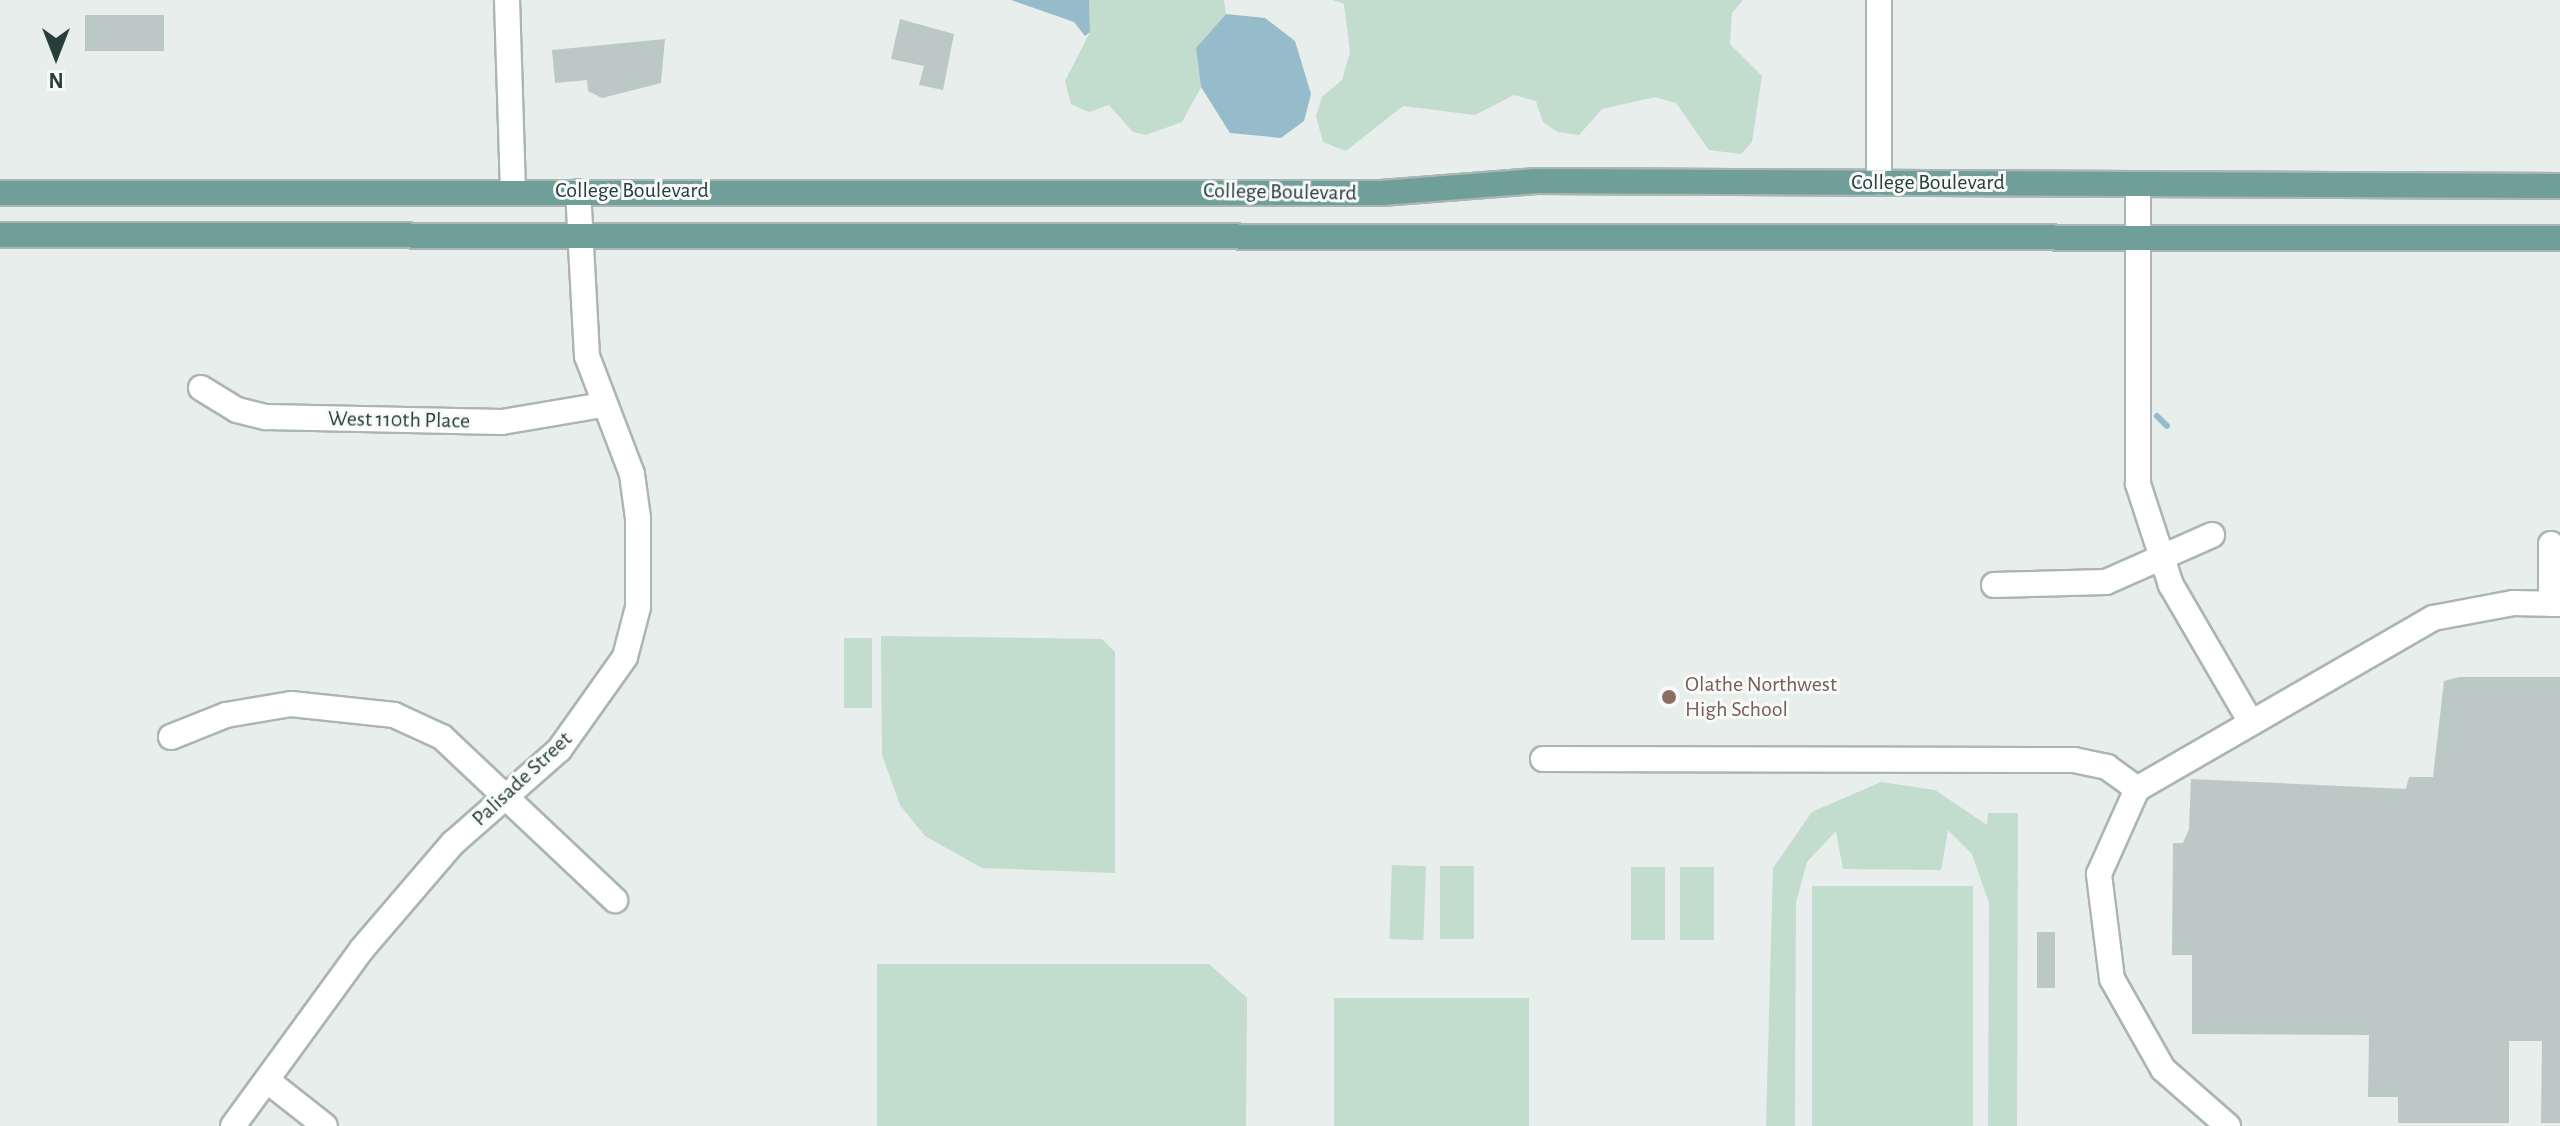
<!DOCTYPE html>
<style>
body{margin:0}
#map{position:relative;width:2560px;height:1126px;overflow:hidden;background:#e7eeeb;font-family:"Alegreya Sans",sans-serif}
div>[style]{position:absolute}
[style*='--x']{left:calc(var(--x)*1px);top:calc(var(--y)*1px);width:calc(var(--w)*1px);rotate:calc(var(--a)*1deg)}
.green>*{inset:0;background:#c2dccd;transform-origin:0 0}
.water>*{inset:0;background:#96bccc}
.stream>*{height:6px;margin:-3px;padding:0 3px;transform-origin:3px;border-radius:3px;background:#96bccc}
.building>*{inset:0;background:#bcc8c5;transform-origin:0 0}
.roads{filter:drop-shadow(2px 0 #aab6b3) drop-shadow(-2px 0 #aab6b3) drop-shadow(0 2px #aab6b3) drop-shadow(0 -2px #aab6b3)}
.minor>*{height:24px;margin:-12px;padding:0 12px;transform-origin:12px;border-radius:12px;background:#fff}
.major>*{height:24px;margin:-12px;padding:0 12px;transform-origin:12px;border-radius:12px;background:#709e98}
.dots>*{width:22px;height:22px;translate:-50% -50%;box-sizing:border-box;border:4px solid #f7faf9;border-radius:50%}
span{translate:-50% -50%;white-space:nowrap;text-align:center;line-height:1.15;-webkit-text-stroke:6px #f7faf9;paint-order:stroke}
.street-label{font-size:22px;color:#273e3b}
.education-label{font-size:22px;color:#785e54}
.left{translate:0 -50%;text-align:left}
.north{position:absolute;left:16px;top:16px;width:80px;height:80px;-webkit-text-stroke:6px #f7faf9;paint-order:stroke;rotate:180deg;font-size:22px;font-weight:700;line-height:32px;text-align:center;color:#273e3b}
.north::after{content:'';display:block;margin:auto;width:28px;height:36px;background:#273e3b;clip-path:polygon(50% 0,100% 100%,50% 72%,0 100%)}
</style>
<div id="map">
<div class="green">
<div style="clip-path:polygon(1089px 0,1224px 0,1226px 14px,1196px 48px,1201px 87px,1182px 122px,1146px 135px,1133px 132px,1109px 105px,1089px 112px,1071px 104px,1065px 81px,1090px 32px)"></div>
<div style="clip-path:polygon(1333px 0,1743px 0,1732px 13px,1730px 44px,1762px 76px,1752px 142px,1741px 154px,1709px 150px,1676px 103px,1655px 97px,1602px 109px,1579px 135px,1558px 132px,1543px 122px,1536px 101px,1514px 95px,1475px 115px,1403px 106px,1346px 151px,1323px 142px,1316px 116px,1322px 97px,1342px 80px,1350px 52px,1344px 4px)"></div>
<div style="clip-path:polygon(881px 636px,1102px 639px,1115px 652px,1115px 873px,982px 868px,925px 836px,900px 805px,882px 755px)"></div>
<div style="left:844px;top:638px;width:28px;height:70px"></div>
<div style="clip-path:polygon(1881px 782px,1935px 790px,1987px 825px,1988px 813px,2018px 813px,2017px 1126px,1988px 1126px,1989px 903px,1972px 854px,1948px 830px,1941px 870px,1843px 869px,1836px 831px,1807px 862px,1796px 902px,1795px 1126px,1766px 1126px,1773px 868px,1812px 812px)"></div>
<div style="left:1392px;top:865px;width:34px;height:74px;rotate:2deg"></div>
<div style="left:1440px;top:866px;width:34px;height:73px"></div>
<div style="left:1631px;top:867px;width:34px;height:73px"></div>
<div style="left:1680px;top:867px;width:34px;height:73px"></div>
<div style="left:1812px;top:886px;width:161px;height:240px"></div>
<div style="clip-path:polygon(877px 964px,1209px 964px,1247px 998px,1246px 1126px,877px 1126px)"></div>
<div style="left:1334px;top:998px;width:195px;height:128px"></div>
</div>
<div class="water">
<div style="clip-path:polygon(1011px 0,1089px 0,1090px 32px,1085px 36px,1074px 22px)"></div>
<div style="clip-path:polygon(1226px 14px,1265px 18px,1295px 41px,1311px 94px,1304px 121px,1281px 138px,1230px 133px,1201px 87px,1196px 48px)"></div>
</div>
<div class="stream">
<div style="--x:2157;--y:416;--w:14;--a:45"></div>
</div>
<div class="building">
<div style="left:85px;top:15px;width:79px;height:36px"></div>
<div style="clip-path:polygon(900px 19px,954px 34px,943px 90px,919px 85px,924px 66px,891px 59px)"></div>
<div style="clip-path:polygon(665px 39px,661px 83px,602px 98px,588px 91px,587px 80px,555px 83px,552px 50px)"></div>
<div style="clip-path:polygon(2459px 677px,2560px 677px,2560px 1123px,2541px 1123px,2542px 1041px,2509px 1041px,2509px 1123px,2398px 1123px,2398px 1097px,2368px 1097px,2369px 1035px,2192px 1034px,2192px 955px,2172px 955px,2173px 843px,2183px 843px,2189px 829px,2191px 779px,2406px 789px,2409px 777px,2433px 777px,2444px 681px)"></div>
<div style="left:2037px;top:932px;width:18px;height:56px"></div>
</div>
<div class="roads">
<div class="minor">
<div style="--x:507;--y:0;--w:192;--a:88.2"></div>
<div style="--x:1879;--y:183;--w:183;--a:-90"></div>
<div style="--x:2138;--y:184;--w:300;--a:90"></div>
<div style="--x:2138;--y:484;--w:106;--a:71.9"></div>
<div style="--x:2171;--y:585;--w:157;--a:59.8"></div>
<div style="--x:201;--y:388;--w:42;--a:31.4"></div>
<div style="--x:237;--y:410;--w:30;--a:14"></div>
<div style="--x:266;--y:417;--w:236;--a:1.2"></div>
<div style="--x:502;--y:422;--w:102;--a:-9.6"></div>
<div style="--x:2551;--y:544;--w:60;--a:90"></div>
<div style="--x:1994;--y:585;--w:112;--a:-1.5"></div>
<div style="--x:2106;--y:582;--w:116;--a:-23.9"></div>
<div style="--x:171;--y:737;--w:59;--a:-21.8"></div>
<div style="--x:226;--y:715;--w:66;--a:-9.6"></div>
<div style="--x:291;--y:704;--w:104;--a:6.1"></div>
<div style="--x:394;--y:715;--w:53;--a:24.6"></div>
<div style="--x:442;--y:737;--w:238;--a:43.3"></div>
<div style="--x:1543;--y:759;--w:531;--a:0.11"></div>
<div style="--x:2074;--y:760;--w:34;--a:12"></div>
<div style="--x:2107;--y:767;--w:37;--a:36"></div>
<div style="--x:269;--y:1082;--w:71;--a:38.2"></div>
<div style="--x:233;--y:1126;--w:219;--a:-53.9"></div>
<div style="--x:362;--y:949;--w:140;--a:-49.4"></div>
<div style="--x:453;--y:843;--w:141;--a:-41.3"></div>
<div style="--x:559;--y:750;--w:114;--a:-54.6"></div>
<div style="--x:625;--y:657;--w:52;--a:-75.4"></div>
<div style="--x:638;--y:607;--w:89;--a:-90"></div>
<div style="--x:638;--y:518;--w:44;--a:-97.8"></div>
<div style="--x:632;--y:474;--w:126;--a:-110.9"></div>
<div style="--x:587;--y:356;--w:164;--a:-93.1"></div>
<div style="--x:2228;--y:1126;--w:86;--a:-138.8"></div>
<div style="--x:2163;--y:1069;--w:103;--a:-119.5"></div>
<div style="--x:2112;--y:979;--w:106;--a:-97.1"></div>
<div style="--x:2099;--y:874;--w:93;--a:-65.9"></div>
<div style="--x:2137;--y:789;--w:342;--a:-30"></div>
<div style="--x:2433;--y:618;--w:81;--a:-10.6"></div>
<div style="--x:2513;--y:603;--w:47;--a:1.2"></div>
</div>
<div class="major">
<div style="--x:0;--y:193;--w:1381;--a:0"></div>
<div style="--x:1381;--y:193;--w:156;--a:-4.4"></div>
<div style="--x:1537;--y:181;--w:1023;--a:0.28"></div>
<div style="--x:0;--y:235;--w:2560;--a:0.07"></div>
</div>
</div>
<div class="dots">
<div style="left:1669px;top:697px;background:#8d6e63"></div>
</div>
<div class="street-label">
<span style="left:1928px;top:183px">College Boulevard</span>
<span style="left:632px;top:191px">College Boulevard</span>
<span style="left:1280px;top:192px;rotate:1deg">College Boulevard</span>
<span style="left:399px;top:420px;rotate:1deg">West 110th Place</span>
<span style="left:522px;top:779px;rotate:-43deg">Palisade Street</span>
</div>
<div class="education-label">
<span class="left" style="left:1685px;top:697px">Olathe Northwest<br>High School</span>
</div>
<div class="north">N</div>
</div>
